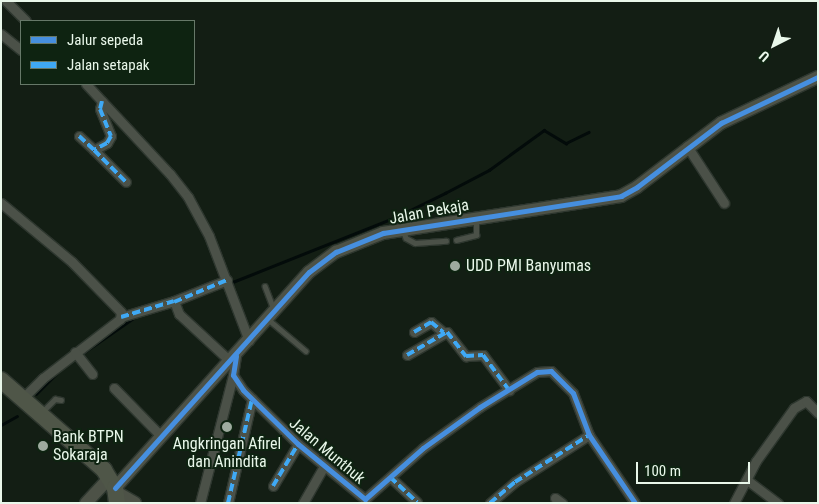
<!DOCTYPE html>
<style>
body{margin:0}
#map{position:relative;width:819px;height:504px;overflow:hidden;background:#131e14;font-family:"Roboto Condensed",sans-serif}
div>[style]{position:absolute}
[style*='--x']{left:calc(var(--x)*1px);top:calc(var(--y)*1px);width:calc(var(--w)*1px);rotate:calc(var(--a)*1deg)}
.stream>*{height:2.5px;margin:-1.25px;padding:0 1.25px;transform-origin:1.25px;border-radius:1.25px;background:#030b0a}
.roads{filter:drop-shadow(1px 0 #2e372f) drop-shadow(-1px 0 #2e372f) drop-shadow(0 1px #2e372f) drop-shadow(0 -1px #2e372f)}
.lane>*{height:4.5px;margin:-2.25px;padding:0 2.25px;transform-origin:2.25px;border-radius:2.25px;background:#4b5148}
.street>*{height:9px;margin:-4.5px;padding:0 4.5px;transform-origin:4.5px;border-radius:4.5px;background:#4b5148}
.secondary>*{height:12px;margin:-6px;padding:0 6px;transform-origin:6px;border-radius:6px;background:#4d5247}
.highway>*{height:16px;margin:-8px;padding:0 8px;transform-origin:8px;border-radius:8px;background:#4f5648}
.quiet>*{height:4px;margin-top:-2px;transform-origin:0;background:repeating-linear-gradient(90deg,#3fa9f5 0 8px,transparent 0 12px)}
.cycleway>*{height:5px;margin:-2.5px;padding:0 2.5px;transform-origin:2.5px;border-radius:2.5px;background:#468fdf}
.dots>*{width:14px;height:14px;translate:-50% -50%;box-sizing:border-box;border:2px solid #0e2311;border-radius:50%}
span{translate:-50% -50%;white-space:nowrap;text-align:center;line-height:1.15;-webkit-text-stroke:4px #0e2311;paint-order:stroke}
.street-label{font-size:16px;color:#e9f7ea}
.poi-label{font-size:16px;color:#e9f7ea}
.left{translate:0 -50%;text-align:left}
.frame{position:absolute;inset:0;border:2px solid #e9f7ea;pointer-events:none}
.legend{position:absolute;left:20px;top:20px;width:175px;height:65px;box-sizing:border-box;background:#0e2311;border:1px solid #667868;margin:0;padding:6px 9px;list-style:none;font-size:15px;color:#e9f7ea}
.legend li{display:flex;align-items:center;gap:10px;height:25px}
.legend b{width:25px;border:1px solid #667868}
.north{position:absolute;left:749px;top:20px;width:50px;height:50px;-webkit-text-stroke:4px #0e2311;paint-order:stroke;rotate:221deg;font-size:14px;font-weight:700;line-height:20px;text-align:center;color:#e9f7ea}
.north::after{content:'';display:block;margin:auto;width:18px;height:22px;background:#e9f7ea;clip-path:polygon(50% 0,100% 100%,50% 72%,0 100%)}
.scale{position:absolute;left:636px;top:462px;width:114px;height:22px;box-sizing:border-box;border:2px solid #e9f7ea;border-top:0;padding-left:6px;font-size:15px;line-height:18px;white-space:nowrap;color:#e9f7ea;-webkit-text-stroke:4px #0e2311;paint-order:stroke}
</style>
<div id="map">
<div class="stream">
<div style="--x:230;--y:283;--w:179;--a:-21.7"></div>
<div style="--x:396;--y:217;--w:55;--a:-26.1"></div>
<div style="--x:445;--y:193;--w:50;--a:-27.6"></div>
<div style="--x:489;--y:170;--w:68;--a:-36"></div>
<div style="--x:544;--y:130;--w:26;--a:31"></div>
<div style="--x:566;--y:143;--w:25;--a:-26"></div>
<div style="--x:188;--y:300;--w:32;--a:-22"></div>
<div style="--x:80;--y:355;--w:67;--a:-34.6"></div>
<div style="--x:36;--y:394;--w:34;--a:-45"></div>
<div style="--x:1;--y:425;--w:18;--a:-29"></div>
</div>
<div class="roads">
<div class="lane">
<div style="--x:404;--y:232;--w:6;--a:72"></div>
<div style="--x:406;--y:238;--w:10;--a:29"></div>
<div style="--x:415;--y:243;--w:31;--a:-4"></div>
<div style="--x:456;--y:240;--w:21;--a:-14"></div>
<div style="--x:476;--y:235;--w:14;--a:-90"></div>
<div style="--x:265;--y:286;--w:26;--a:69"></div>
<div style="--x:269;--y:320;--w:48;--a:40"></div>
<div style="--x:43;--y:411;--w:17;--a:-45"></div>
<div style="--x:55;--y:399;--w:6;--a:9"></div>
</div>
<div class="street">
<div style="--x:6;--y:1;--w:28;--a:45"></div>
<div style="--x:1;--y:34;--w:26;--a:39"></div>
<div style="--x:86;--y:84;--w:123;--a:47"></div>
<div style="--x:170;--y:174;--w:29;--a:52"></div>
<div style="--x:188;--y:197;--w:44;--a:61.7"></div>
<div style="--x:209;--y:236;--w:112;--a:69.1"></div>
<div style="--x:102;--y:101;--w:8;--a:104"></div>
<div style="--x:100;--y:109;--w:29;--a:68"></div>
<div style="--x:111;--y:136;--w:8;--a:120"></div>
<div style="--x:107;--y:143;--w:15;--a:152"></div>
<div style="--x:94;--y:150;--w:45;--a:45"></div>
<div style="--x:79;--y:136;--w:21;--a:43"></div>
<div style="--x:687;--y:146;--w:68;--a:57"></div>
<div style="--x:1;--y:203;--w:92;--a:39.7"></div>
<div style="--x:72;--y:262;--w:70;--a:45.6"></div>
<div style="--x:121;--y:312;--w:7;--a:98"></div>
<div style="--x:120;--y:319;--w:97;--a:142.5"></div>
<div style="--x:43;--y:378;--w:28;--a:135"></div>
<div style="--x:227;--y:280;--w:57;--a:158.4"></div>
<div style="--x:174;--y:301;--w:14;--a:69"></div>
<div style="--x:179;--y:314;--w:71;--a:42.7"></div>
<div style="--x:121;--y:317;--w:55;--a:-16.8"></div>
<div style="--x:414;--y:332;--w:20;--a:-30"></div>
<div style="--x:431;--y:322;--w:16;--a:40"></div>
<div style="--x:75;--y:352;--w:28;--a:52"></div>
<div style="--x:407;--y:355;--w:46;--a:-29.9"></div>
<div style="--x:447;--y:332;--w:31;--a:52"></div>
<div style="--x:466;--y:356;--w:17;--a:-3"></div>
<div style="--x:483;--y:355;--w:44;--a:53.4"></div>
<div style="--x:236;--y:356;--w:19;--a:99"></div>
<div style="--x:233;--y:375;--w:18;--a:56"></div>
<div style="--x:243;--y:390;--w:77;--a:44.5"></div>
<div style="--x:298;--y:444;--w:87;--a:39.4"></div>
<div style="--x:365;--y:499;--w:77;--a:-41.3"></div>
<div style="--x:423;--y:448;--w:70;--a:-35.7"></div>
<div style="--x:480;--y:407;--w:67;--a:-31.6"></div>
<div style="--x:537;--y:372;--w:14;--a:-4"></div>
<div style="--x:551;--y:371;--w:31;--a:45"></div>
<div style="--x:573;--y:393;--w:45;--a:69.1"></div>
<div style="--x:589;--y:435;--w:82;--a:55.9"></div>
<div style="--x:114;--y:388;--w:67;--a:45.6"></div>
<div style="--x:390;--y:477;--w:37;--a:43"></div>
<div style="--x:747;--y:480;--w:39;--a:37"></div>
<div style="--x:273;--y:486;--w:49;--a:-59.2"></div>
<div style="--x:555;--y:498;--w:9;--a:36"></div>
<div style="--x:200;--y:503;--w:132;--a:-75.5"></div>
<div style="--x:228;--y:503;--w:107;--a:-77"></div>
<div style="--x:303;--y:503;--w:43;--a:-60.4"></div>
<div style="--x:490;--y:503;--w:33;--a:-40"></div>
<div style="--x:515;--y:482;--w:88;--a:-32.4"></div>
<div style="--x:734;--y:503;--w:47;--a:-62.4"></div>
<div style="--x:756;--y:461;--w:65;--a:-54.4"></div>
<div style="--x:794;--y:408;--w:14;--a:-30"></div>
<div style="--x:806;--y:401;--w:17;--a:45"></div>
</div>
<div class="secondary">
<div style="--x:115;--y:488;--w:290;--a:-48.1"></div>
<div style="--x:309;--y:272;--w:34;--a:-37"></div>
<div style="--x:336;--y:252;--w:51;--a:-22"></div>
<div style="--x:383;--y:233;--w:241;--a:-8.8"></div>
<div style="--x:621;--y:196;--w:18;--a:-29"></div>
<div style="--x:637;--y:187;--w:106;--a:-37.3"></div>
<div style="--x:721;--y:123;--w:107;--a:-25.4"></div>
<div style="--x:116;--y:492;--w:22;--a:30"></div>
<div style="--x:86;--y:503;--w:35;--a:-47"></div>
</div>
<div class="highway">
<div style="--x:1;--y:380;--w:137;--a:41.1"></div>
<div style="--x:104;--y:470;--w:21;--a:59"></div>
<div style="--x:115;--y:488;--w:15;--a:82"></div>
</div>
</div>
<div class="quiet">
<div style="--x:102;--y:101;--w:8;--a:104"></div>
<div style="--x:100;--y:109;--w:29;--a:68"></div>
<div style="--x:111;--y:136;--w:8;--a:120"></div>
<div style="--x:107;--y:143;--w:15;--a:152"></div>
<div style="--x:94;--y:150;--w:45;--a:45"></div>
<div style="--x:79;--y:136;--w:21;--a:43"></div>
<div style="--x:174;--y:302;--w:57;--a:-22.5"></div>
<div style="--x:121;--y:317;--w:55;--a:-16.8"></div>
<div style="--x:414;--y:332;--w:20;--a:-30"></div>
<div style="--x:431;--y:322;--w:16;--a:40"></div>
<div style="--x:407;--y:355;--w:46;--a:-29.9"></div>
<div style="--x:447;--y:332;--w:31;--a:52"></div>
<div style="--x:466;--y:356;--w:17;--a:-3"></div>
<div style="--x:483;--y:355;--w:44;--a:53.4"></div>
<div style="--x:390;--y:477;--w:37;--a:43"></div>
<div style="--x:273;--y:486;--w:49;--a:-59.2"></div>
<div style="--x:228;--y:503;--w:107;--a:-77"></div>
<div style="--x:490;--y:503;--w:33;--a:-40"></div>
<div style="--x:515;--y:482;--w:88;--a:-32.4"></div>
</div>
<div class="cycleway">
<div style="--x:236;--y:356;--w:19;--a:99"></div>
<div style="--x:233;--y:375;--w:18;--a:56"></div>
<div style="--x:243;--y:390;--w:77;--a:44.5"></div>
<div style="--x:298;--y:444;--w:87;--a:39.4"></div>
<div style="--x:365;--y:499;--w:77;--a:-41.3"></div>
<div style="--x:423;--y:448;--w:70;--a:-35.7"></div>
<div style="--x:480;--y:407;--w:67;--a:-31.6"></div>
<div style="--x:537;--y:372;--w:14;--a:-4"></div>
<div style="--x:551;--y:371;--w:31;--a:45"></div>
<div style="--x:573;--y:393;--w:45;--a:69.1"></div>
<div style="--x:589;--y:435;--w:82;--a:55.9"></div>
<div style="--x:115;--y:488;--w:290;--a:-48.1"></div>
<div style="--x:309;--y:272;--w:34;--a:-37"></div>
<div style="--x:336;--y:252;--w:51;--a:-22"></div>
<div style="--x:383;--y:233;--w:241;--a:-8.8"></div>
<div style="--x:621;--y:196;--w:18;--a:-29"></div>
<div style="--x:637;--y:187;--w:106;--a:-37.3"></div>
<div style="--x:721;--y:123;--w:107;--a:-25.4"></div>
</div>
<div class="dots">
<div style="left:455px;top:266px;background:#9eab9f"></div>
<div style="left:227px;top:427px;background:#9eab9f"></div>
<div style="left:43px;top:446px;background:#9eab9f"></div>
</div>
<div class="street-label">
<span style="left:429px;top:212px;rotate:-10deg">Jalan Pekaja</span>
<span style="left:327px;top:451px;rotate:40deg">Jalan Munthuk</span>
</div>
<div class="poi-label">
<span class="left" style="left:466px;top:266px">UDD PMI Banyumas</span>
<span class="left" style="left:53px;top:446px">Bank BTPN<br>Sokaraja</span>
<span style="left:227px;top:453px">Angkringan Afirel<br>dan Anindita</span>
</div>
<div class="frame"></div>
<ul class="legend">
<li><b style="height:6px;background:#468fdf"></b>Jalur sepeda</li>
<li><b style="height:6px;background:#3fa9f5"></b>Jalan setapak</li>
</ul>
<div class="north">U</div>
<div class="scale">100 m</div>
</div>
